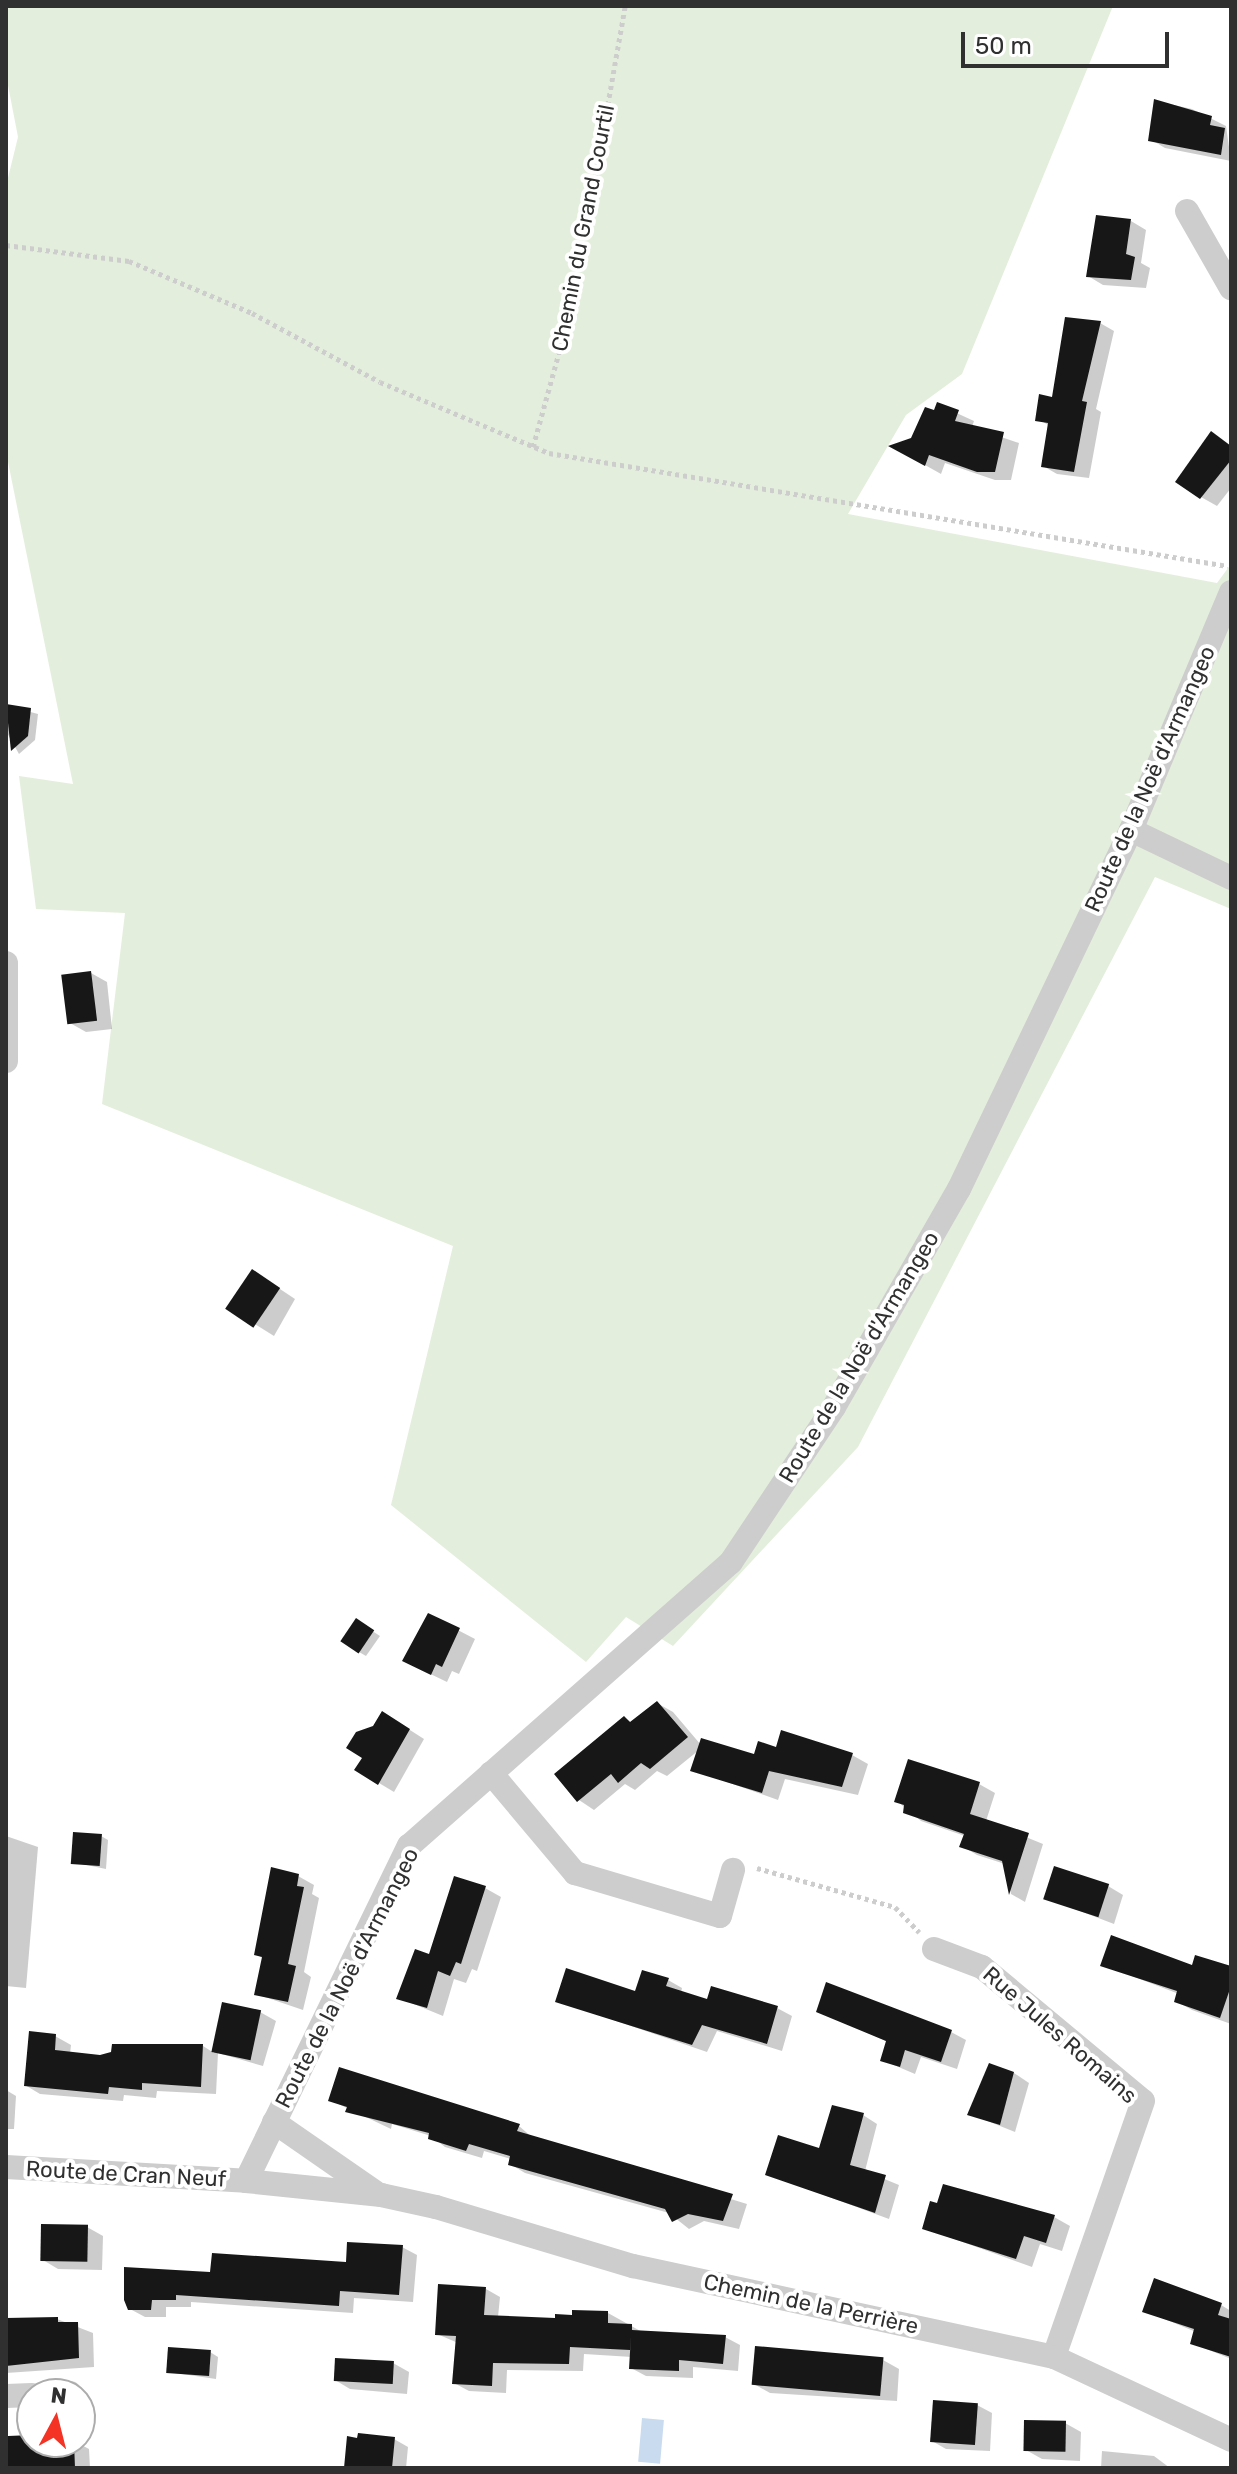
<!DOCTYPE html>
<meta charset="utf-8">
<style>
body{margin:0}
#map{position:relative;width:1237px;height:2474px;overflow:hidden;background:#fff;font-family:Rubik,sans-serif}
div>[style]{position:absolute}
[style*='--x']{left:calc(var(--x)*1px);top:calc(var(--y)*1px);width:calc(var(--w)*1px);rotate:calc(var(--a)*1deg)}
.green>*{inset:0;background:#e4eedd}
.water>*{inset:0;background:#c8dbef;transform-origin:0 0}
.shadow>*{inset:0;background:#0003}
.building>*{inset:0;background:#171717;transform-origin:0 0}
.path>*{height:5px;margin-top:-2.5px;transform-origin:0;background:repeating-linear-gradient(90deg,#cdcdcd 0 4px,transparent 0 8px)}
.street>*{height:24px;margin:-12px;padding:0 12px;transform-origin:12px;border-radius:12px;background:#cdcdcd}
span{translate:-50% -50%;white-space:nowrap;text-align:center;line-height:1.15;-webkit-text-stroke:8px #fff;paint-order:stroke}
.street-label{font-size:22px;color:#303030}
.frame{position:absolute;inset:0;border:8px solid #303030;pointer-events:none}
.north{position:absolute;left:16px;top:2378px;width:80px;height:80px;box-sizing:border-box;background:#fff;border:2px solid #acacac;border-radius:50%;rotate:7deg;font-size:22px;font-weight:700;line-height:32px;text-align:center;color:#303030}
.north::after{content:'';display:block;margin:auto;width:28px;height:36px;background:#f43325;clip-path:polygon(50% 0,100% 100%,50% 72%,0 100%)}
.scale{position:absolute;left:961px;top:32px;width:208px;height:36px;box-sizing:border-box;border:4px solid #303030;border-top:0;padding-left:10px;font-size:24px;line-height:28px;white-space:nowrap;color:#303030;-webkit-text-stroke:6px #fff;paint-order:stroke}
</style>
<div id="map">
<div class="green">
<div style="clip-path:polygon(6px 6px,1113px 6px,962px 374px,906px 415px,848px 514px,1217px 583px,1231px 564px,1231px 909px,1155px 877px,858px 1447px,673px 1646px,626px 1617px,586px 1662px,391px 1505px,453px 1246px,102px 1104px,125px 913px,36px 909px,19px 776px,73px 784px,6px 452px,6px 186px,18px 137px,6px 75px)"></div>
</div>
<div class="water">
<div style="left:642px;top:2418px;width:22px;height:44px;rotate:5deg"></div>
</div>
<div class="shadow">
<div style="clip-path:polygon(1156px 101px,1192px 109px,1226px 126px,1231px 161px,1165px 148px,1150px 139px)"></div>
<div style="clip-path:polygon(1131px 221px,1146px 230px,1141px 263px,1150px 268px,1146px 288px,1103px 285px,1088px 276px)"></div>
<div style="clip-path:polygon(1100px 323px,1114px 331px,1096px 409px,1101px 412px,1089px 478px,1057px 474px,1043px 466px,1050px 426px,1038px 419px)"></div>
<div style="clip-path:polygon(939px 405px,974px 421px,972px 427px,1019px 443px,1011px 480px,995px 480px,945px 463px,941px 474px,893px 447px,913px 440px)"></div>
<div style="clip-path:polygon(1212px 434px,1231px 446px,1231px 488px,1217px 506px,1201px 497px)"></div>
<div style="clip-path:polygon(8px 706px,38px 714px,35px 740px,19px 754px,6px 731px)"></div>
<div style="clip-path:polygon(91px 973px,107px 982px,112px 1029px,86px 1032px,70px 1023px)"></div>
<div style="clip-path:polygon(268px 1281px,295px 1299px,274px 1336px,229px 1308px)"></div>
<div style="clip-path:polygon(429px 1615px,475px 1639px,459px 1674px,452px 1671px,447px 1682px,420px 1669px)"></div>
<div style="clip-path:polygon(363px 1625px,380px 1636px,366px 1656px,359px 1652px)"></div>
<div style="clip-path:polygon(657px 1703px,673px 1712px,701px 1745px,755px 1757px,778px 1749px,852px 1755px,868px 1764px,858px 1795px,785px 1779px,778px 1800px,693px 1770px,699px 1750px,667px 1776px,657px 1771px,635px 1790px,625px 1784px,594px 1810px,579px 1800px,625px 1718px,632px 1723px)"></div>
<div style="clip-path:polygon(399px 1723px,424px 1739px,394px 1792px,379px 1783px)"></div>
<div style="clip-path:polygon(979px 1784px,995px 1793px,986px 1821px,1043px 1844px,1025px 1902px,1011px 1894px,1005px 1864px,977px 1855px,962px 1846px,965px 1836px,921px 1821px,897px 1801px)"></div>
<div style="clip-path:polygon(6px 1836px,38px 1847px,26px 1988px,6px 1986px)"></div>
<div style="clip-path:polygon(101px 1836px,108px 1840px,106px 1869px,72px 1862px)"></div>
<div style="clip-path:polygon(298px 1876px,314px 1885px,312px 1894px,319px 1898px,304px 1972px,311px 1977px,303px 2010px,256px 1994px,264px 1959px,256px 1954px)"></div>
<div style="clip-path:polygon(1108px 1886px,1123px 1895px,1114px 1924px,1046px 1898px)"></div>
<div style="clip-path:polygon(485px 1888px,501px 1897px,477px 1971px,472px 1969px,466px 1983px,454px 1979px,443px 2016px,399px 1998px)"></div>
<div style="clip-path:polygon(1103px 1965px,1231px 1968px,1231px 2024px,1192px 2010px,1176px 2001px,1179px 1994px)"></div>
<div style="clip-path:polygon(668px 1980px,682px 1988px,681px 1993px,708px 2001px,777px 2008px,792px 2016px,782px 2051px,717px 2031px,707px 2052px,558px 2001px,636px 1993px)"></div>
<div style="clip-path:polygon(223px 2005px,260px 2012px,276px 2021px,263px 2066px,218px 2053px,216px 2094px,157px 2091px,156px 2098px,124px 2095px,123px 2101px,40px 2094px,25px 2085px,55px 2036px,71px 2045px,70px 2054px,100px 2057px,203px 2046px,214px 2053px)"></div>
<div style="clip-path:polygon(819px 2011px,951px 2032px,966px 2040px,957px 2069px,921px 2057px,915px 2074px,882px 2060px,888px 2042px)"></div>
<div style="clip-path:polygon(1014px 2073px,1029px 2083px,1015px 2132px,970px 2114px)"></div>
<div style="clip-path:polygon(6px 2090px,16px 2096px,14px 2129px,6px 2129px)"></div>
<div style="clip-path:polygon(330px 2100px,519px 2126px,533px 2138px,747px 2204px,739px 2229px,704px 2221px,689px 2229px,669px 2213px,525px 2173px,510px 2164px,511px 2159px,484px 2151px,482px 2158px,445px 2147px,431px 2136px,392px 2124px,391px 2129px)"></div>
<div style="clip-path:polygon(863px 2115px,877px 2124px,865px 2171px,899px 2185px,889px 2219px,767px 2174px,820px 2151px)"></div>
<div style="clip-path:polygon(1054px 2217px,1070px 2226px,1062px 2251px,1040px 2244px,1032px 2267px,924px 2228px)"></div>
<div style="clip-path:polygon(87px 2227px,103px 2236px,102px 2270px,58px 2269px,43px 2260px)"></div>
<div style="clip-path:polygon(402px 2247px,417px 2255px,413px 2302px,354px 2298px,353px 2313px,191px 2302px,191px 2307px,166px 2307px,166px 2317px,145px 2317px,130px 2309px,212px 2274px,348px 2264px)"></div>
<div style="clip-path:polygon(486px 2289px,500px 2297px,498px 2317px,557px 2321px,608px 2313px,644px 2333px,725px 2337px,740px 2345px,738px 2371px,693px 2367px,693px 2378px,646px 2376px,631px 2368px,632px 2357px,584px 2354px,583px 2371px,507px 2370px,506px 2393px,469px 2391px,454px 2383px,458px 2343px,437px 2334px)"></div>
<div style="clip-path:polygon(1221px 2305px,1231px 2311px,1231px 2359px,1192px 2343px,1196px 2332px,1145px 2311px)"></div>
<div style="clip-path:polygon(57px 2319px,93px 2333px,94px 2367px,6px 2373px,6px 2323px)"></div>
<div style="clip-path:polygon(210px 2352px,218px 2357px,216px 2379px,168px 2372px)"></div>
<div style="clip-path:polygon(883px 2360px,899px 2369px,897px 2401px,770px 2393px,754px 2384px)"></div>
<div style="clip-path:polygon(393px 2363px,409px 2372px,407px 2394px,350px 2389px,335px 2380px)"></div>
<div style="clip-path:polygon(977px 2405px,992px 2413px,990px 2451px,946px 2449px,932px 2441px)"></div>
<div style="clip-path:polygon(1065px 2423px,1081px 2432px,1080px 2461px,1042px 2459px,1026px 2450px)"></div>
<div style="clip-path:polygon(32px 2437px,32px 2442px,76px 2442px,89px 2449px,90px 2468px,6px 2468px,6px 2438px)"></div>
<div style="clip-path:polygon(394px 2439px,408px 2447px,406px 2468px,346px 2468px)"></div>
<div style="clip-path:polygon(1102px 2451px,1154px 2456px,1170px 2468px,1101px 2468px)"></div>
</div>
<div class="building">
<div style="clip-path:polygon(1154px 99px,1212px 116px,1210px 125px,1225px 128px,1221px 155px,1148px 141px)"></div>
<div style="clip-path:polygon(1096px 215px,1131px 219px,1126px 254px,1135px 257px,1131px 280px,1086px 277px)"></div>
<div style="clip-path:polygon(1065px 317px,1101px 321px,1082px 401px,1087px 402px,1074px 472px,1041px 467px,1048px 423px,1035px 421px,1039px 394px,1052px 397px)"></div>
<div style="clip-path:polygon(937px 402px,959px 410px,955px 421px,1004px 432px,995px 472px,977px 472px,929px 455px,925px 466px,888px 446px,911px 438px,925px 407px,934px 410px)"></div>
<div style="clip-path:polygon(1211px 431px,1231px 446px,1231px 460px,1200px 499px,1175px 482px)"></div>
<div style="clip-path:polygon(6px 704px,31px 708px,28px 736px,11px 751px)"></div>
<div style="left:91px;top:971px;width:50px;height:30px;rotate:83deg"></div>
<div style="left:252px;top:1269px;width:34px;height:48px;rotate:34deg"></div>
<div style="clip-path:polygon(428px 1613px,460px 1628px,442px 1667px,436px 1664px,431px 1675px,402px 1661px)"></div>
<div style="left:356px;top:1618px;width:22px;height:28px;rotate:34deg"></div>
<div style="clip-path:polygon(657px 1701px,688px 1737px,650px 1769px,641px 1763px,618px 1783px,611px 1774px,577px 1802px,554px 1774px,624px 1716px,630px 1722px)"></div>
<div style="clip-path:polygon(382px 1711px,410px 1729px,378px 1785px,354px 1770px,362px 1758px,346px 1748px,356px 1732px,373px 1726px)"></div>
<div style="clip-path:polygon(781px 1730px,853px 1753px,842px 1787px,769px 1771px,762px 1793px,690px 1771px,701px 1738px,754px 1754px,758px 1741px,776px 1747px)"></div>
<div style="clip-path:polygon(908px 1759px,980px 1782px,970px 1814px,1029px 1833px,1009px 1895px,1002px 1861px,959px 1847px,964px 1834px,903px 1813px,904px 1805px,894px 1802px)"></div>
<div style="left:73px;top:1832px;width:29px;height:32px;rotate:4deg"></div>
<div style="left:1054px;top:1866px;width:58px;height:35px;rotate:18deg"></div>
<div style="clip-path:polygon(271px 1867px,299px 1874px,297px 1886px,304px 1887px,288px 1964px,296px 1966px,288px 2002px,254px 1995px,262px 1957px,254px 1955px)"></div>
<div style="clip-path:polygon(454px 1876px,486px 1886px,461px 1964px,456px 1962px,450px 1976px,438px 1971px,427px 2008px,396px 1999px,415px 1949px,429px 1954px)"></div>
<div style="clip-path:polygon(1111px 1935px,1192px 1965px,1195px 1955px,1231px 1966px,1231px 1986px,1220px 2018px,1174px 2002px,1177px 1991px,1100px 1966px)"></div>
<div style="clip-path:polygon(566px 1968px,635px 1991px,642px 1970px,669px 1978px,666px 1986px,707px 1999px,711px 1986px,778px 2006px,767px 2044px,702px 2025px,692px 2045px,555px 2002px)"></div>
<div style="clip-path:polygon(826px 1982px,952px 2030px,941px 2062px,905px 2050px,900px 2067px,880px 2061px,886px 2041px,816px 2012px)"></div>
<div style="left:222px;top:2002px;width:40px;height:51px;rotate:12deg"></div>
<div style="clip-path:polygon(29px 2031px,56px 2034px,55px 2050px,100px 2055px,111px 2052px,112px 2044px,203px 2044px,201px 2087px,142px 2083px,142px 2090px,109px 2087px,108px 2094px,24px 2086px)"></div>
<div style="clip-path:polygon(989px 2063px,1014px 2072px,1000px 2125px,967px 2115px)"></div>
<div style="clip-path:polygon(339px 2067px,520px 2124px,517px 2131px,733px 2194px,723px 2221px,688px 2214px,672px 2222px,665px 2209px,508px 2165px,510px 2156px,469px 2144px,466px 2151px,428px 2139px,429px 2133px,345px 2112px,347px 2107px,328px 2101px)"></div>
<div style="clip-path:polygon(832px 2105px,864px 2113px,850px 2165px,886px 2175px,875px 2213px,765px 2175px,778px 2135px,819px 2148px)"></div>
<div style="clip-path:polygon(943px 2184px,1055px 2215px,1046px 2243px,1024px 2236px,1016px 2259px,922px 2229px,930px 2201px,937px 2203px)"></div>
<div style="left:41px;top:2224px;width:47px;height:37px;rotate:1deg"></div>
<div style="clip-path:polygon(347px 2242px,403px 2245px,399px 2295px,340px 2291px,339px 2306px,176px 2295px,176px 2300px,152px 2300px,151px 2310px,128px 2310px,124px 2300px,124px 2267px,210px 2272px,212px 2253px,346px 2262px)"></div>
<div style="clip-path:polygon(1154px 2278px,1222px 2303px,1218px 2315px,1231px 2319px,1231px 2357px,1190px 2344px,1194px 2329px,1142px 2312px)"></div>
<div style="clip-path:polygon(438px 2284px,486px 2287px,484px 2315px,555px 2318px,555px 2314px,572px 2315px,572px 2310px,608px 2311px,608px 2323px,632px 2324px,632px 2330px,726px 2335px,723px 2364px,679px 2360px,679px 2371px,629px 2369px,631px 2335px,630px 2350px,570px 2347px,569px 2364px,493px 2363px,492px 2386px,452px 2384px,456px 2336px,435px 2335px)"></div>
<div style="clip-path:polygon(58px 2317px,58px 2322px,78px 2322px,79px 2358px,6px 2366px,6px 2318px)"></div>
<div style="left:755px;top:2346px;width:129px;height:39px;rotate:5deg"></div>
<div style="left:168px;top:2347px;width:43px;height:26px;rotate:4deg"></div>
<div style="left:335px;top:2358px;width:59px;height:23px;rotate:3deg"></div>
<div style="left:933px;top:2400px;width:45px;height:42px;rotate:4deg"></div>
<div style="left:1024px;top:2420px;width:42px;height:31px;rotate:1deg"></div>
<div style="clip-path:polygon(358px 2433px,395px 2437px,392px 2468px,344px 2468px,347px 2436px,357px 2438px)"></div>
<div style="clip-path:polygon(32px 2435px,32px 2442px,74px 2442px,75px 2468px,6px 2468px,8px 2436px)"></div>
</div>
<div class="path">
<div style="--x:6;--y:245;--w:124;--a:7.4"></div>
<div style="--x:129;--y:261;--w:134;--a:22.9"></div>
<div style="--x:252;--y:313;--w:145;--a:28.3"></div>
<div style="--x:380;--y:382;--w:183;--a:22.8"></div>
<div style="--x:549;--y:453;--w:688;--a:9.45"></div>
<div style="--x:533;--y:447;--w:150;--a:-74.6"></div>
<div style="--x:573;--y:302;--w:301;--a:-80"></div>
<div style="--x:757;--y:1868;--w:143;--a:15.8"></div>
<div style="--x:895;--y:1907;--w:35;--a:46"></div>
</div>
<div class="street">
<div style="--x:1187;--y:211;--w:89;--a:60.3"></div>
<div style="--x:1131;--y:830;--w:111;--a:25.6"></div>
<div style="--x:6;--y:963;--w:98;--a:90"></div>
<div style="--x:491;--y:1773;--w:131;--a:50"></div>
<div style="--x:575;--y:1873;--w:151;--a:16.5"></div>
<div style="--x:720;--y:1916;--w:48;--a:-74.2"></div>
<div style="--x:934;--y:1949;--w:51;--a:20.6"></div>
<div style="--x:982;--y:1967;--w:209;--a:39.8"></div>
<div style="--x:1143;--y:2101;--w:271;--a:109.2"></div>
<div style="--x:274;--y:2122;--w:123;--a:34.7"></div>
<div style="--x:6;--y:2167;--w:240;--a:3.3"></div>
<div style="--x:246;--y:2181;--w:136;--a:5.9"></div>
<div style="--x:381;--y:2195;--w:56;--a:12.3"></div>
<div style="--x:436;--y:2207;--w:206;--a:16.7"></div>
<div style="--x:633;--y:2266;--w:431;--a:12.2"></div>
<div style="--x:1054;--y:2357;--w:195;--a:25.1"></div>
<div style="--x:246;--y:2181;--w:373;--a:-64.1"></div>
<div style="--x:409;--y:1846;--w:429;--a:-41.4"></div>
<div style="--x:731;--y:1562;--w:186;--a:-56.4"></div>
<div style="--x:834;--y:1407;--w:251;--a:-60.2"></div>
<div style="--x:959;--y:1189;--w:398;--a:-64.4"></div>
<div style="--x:1131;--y:830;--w:258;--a:-67.2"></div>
<div style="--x:44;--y:2394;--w:26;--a:-2"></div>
<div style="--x:6;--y:2396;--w:26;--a:-2"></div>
</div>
<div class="street-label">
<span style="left:583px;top:228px;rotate:-79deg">Chemin du Grand Courtil</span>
<span style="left:1150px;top:779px;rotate:-66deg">Route de la Noë d'Armangeo</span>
<span style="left:859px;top:1357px;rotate:-59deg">Route de la Noë d'Armangeo</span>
<span style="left:347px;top:1978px;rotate:-63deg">Route de la Noë d'Armangeo</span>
<span style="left:1060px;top:2035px;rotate:41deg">Rue Jules Romains</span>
<span style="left:126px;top:2174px;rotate:3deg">Route de Cran Neuf</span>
<span style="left:811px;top:2304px;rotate:12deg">Chemin de la Perrière</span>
</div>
<div class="frame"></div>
<div class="north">N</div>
<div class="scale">50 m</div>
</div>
